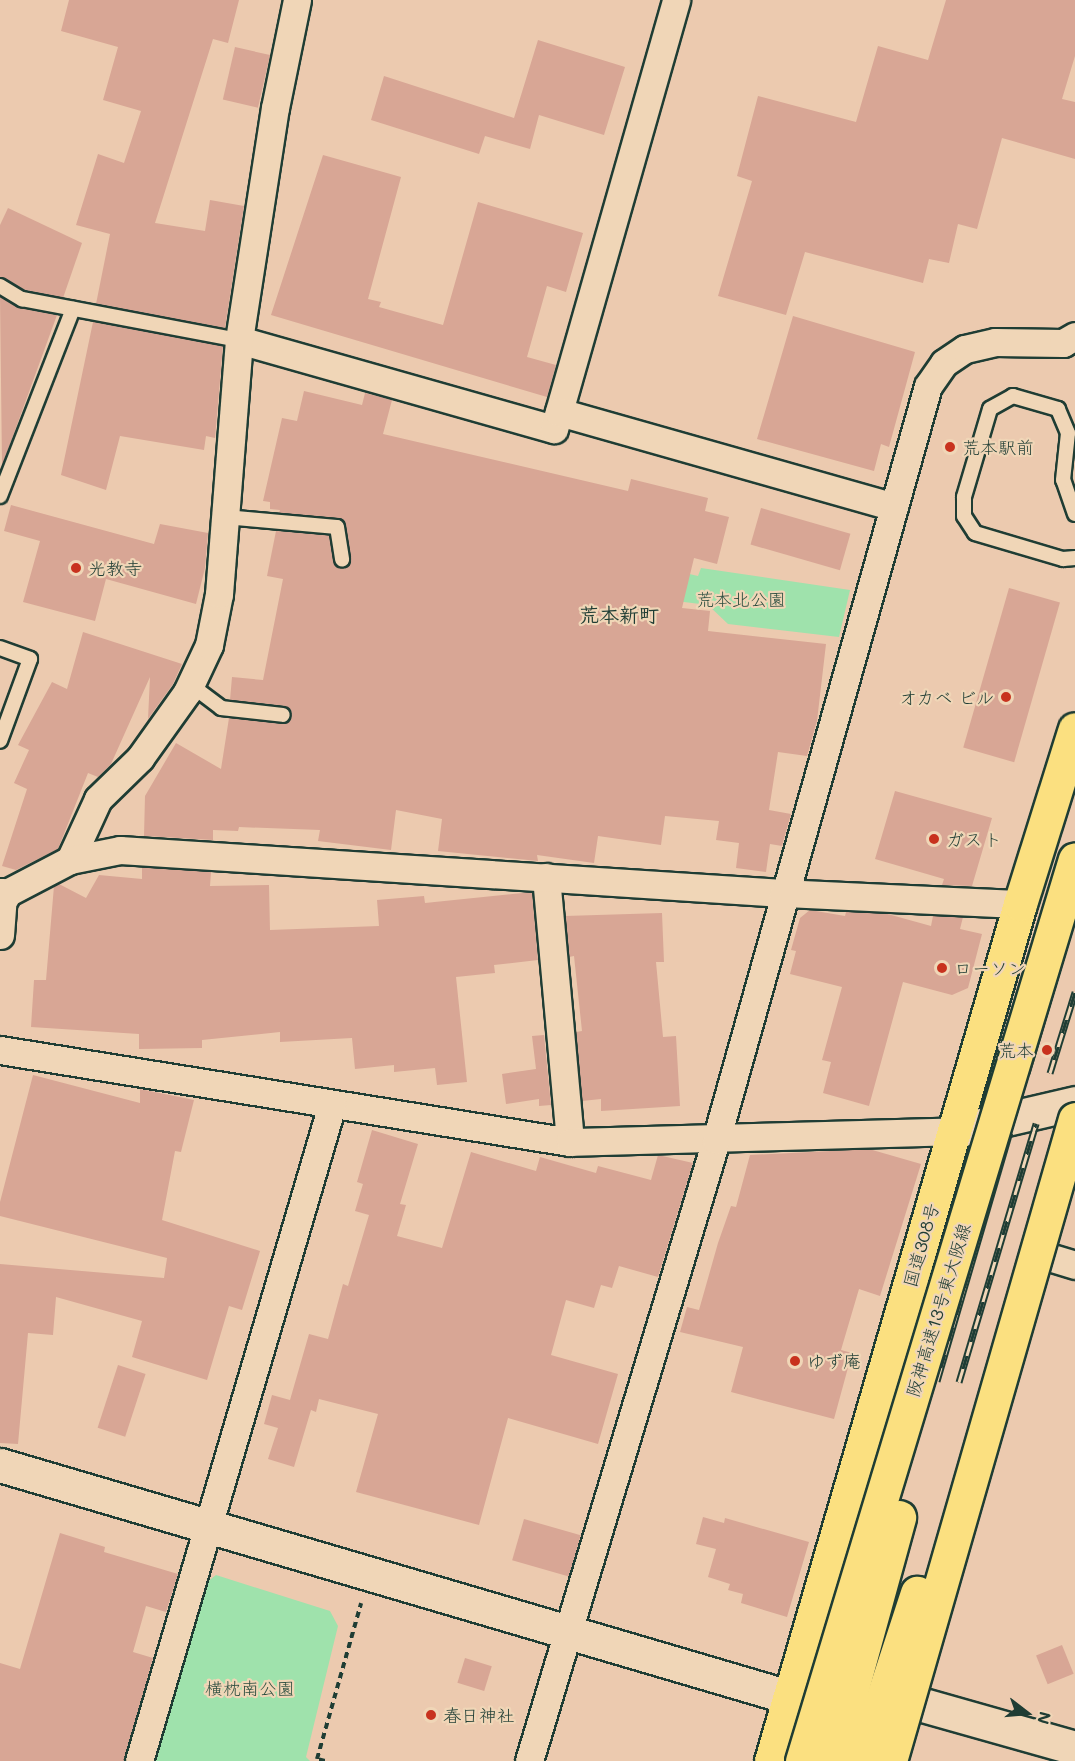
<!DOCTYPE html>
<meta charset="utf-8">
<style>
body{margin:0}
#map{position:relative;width:1075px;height:1761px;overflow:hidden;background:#eccaaf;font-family:Mali,"Klee One",sans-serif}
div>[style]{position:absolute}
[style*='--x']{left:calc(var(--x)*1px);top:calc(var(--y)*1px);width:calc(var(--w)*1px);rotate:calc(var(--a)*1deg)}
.green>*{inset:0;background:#9fe2ac}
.building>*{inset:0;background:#d8a695;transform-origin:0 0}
.path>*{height:4px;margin-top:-2px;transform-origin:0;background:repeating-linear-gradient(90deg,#1f3d34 0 6px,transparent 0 10.5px)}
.roads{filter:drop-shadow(2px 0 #1f3d34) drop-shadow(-2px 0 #1f3d34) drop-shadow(0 2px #1f3d34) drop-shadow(0 -2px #1f3d34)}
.lane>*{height:14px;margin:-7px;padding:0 7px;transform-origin:7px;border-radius:7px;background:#f0d6b7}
.street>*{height:27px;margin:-13.5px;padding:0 13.5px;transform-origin:13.5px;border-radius:13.5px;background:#f0d6b7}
.secondary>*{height:33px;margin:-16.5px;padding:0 16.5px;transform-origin:16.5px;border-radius:16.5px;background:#f0d6b7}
.highway>*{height:33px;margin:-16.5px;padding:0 16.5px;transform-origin:16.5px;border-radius:16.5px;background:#fbe080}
.rail>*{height:7px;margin-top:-3.5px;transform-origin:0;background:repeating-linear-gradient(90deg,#f0d6b7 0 14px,#1f3d34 0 28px);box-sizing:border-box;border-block:2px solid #1f3d34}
.bridges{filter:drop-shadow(2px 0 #1f3d34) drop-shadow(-2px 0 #1f3d34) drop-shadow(0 2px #1f3d34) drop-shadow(0 -2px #1f3d34)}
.highway-bridge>*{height:33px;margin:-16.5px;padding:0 16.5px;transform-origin:16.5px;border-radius:16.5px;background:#fbe080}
.dots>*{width:16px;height:16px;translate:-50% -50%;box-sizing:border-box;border:3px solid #f0d6b7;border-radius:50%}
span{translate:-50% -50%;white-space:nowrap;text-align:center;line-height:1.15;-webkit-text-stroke:4.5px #f0d6b7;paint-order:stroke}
.poi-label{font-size:18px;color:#1f3d34}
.left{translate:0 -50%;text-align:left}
.right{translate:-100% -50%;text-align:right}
.park-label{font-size:18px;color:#2c4e40}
.street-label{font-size:18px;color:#1f3d34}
.neighbourhood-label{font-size:20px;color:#1f3d34;font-weight:700}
.north{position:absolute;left:997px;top:1683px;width:60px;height:60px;-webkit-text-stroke:4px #f0d6b7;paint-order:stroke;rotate:106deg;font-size:16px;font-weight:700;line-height:24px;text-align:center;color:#1f3d34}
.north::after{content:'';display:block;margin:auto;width:21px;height:27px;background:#1f3d34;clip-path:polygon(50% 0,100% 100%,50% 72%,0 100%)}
</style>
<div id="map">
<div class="green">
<div style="clip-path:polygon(646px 564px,698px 576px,701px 568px,850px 590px,839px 637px,728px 624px,708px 605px,636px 596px)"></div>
<div style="clip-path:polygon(216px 1575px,330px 1611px,338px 1626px,306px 1757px,310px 1761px,155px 1761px,207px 1582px)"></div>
</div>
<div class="building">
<div style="clip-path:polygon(69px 0,239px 0,228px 43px,213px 39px,155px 223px,205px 231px,210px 200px,244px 206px,225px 328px,96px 304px,110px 234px,76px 225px,98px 154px,124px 163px,141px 111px,103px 100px,118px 47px,61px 31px)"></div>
<div style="clip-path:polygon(946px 0,1075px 0,1075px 56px,1062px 99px,1075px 102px,1075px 159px,1002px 138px,977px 229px,958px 224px,949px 263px,929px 259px,923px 283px,805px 252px,786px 315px,718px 296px,752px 181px,737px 176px,758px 96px,856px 122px,878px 46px,928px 60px)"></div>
<div style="clip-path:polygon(538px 40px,625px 67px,604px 135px,539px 115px,530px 149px,485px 136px,479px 154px,371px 120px,384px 76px,514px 118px)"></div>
<div style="left:235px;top:47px;width:36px;height:54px;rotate:13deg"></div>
<div style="clip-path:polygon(323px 155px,401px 177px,368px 299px,381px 302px,379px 307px,443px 325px,478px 202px,583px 233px,566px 292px,547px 286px,527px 357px,556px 365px,547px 397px,271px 315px)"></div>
<div style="clip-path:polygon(8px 208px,82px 243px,63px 298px,25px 290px,0 277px,0 225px)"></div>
<div style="clip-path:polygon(0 296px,20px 308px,57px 315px,2px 466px)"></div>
<div style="clip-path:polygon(793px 316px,915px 352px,889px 447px,881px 444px,874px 471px,757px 439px)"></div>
<div style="clip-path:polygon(93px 322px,223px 346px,215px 438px,206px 436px,204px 450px,120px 436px,106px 490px,61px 475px)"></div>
<div style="clip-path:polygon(304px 391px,362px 405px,365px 393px,392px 400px,383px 434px,628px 491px,631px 479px,708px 498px,705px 511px,729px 517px,717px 564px,694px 558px,682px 608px,710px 611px,708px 631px,826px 644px,817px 721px,807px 756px,778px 752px,769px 810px,791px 814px,782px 846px,770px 844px,766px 872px,736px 868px,739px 843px,716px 840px,719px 821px,665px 816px,661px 845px,598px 836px,594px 863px,537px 855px,538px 861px,438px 851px,442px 819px,396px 810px,391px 850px,318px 841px,320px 830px,239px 827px,238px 831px,213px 830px,213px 840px,144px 836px,145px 796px,176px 743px,221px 769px,229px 718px,282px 724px,291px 720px,291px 712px,285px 706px,230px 700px,232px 677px,263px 680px,283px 579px,267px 576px,276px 531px,329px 535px,335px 565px,344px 569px,351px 563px,342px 520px,279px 513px,280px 510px,270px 509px,270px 502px,263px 501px,282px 418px,297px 421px)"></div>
<div style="clip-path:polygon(11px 505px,154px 544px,160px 524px,208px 533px,205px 568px,196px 604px,106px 579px,95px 621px,23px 602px,40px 541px,4px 531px)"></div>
<div style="left:761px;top:508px;width:93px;height:38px;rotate:16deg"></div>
<div style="left:1009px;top:588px;width:53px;height:166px;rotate:16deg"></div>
<div style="clip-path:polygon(83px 632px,182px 664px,173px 684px,148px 719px,150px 677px,111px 764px,98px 777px,88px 773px,58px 849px,16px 870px,2px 866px,27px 789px,14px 783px,29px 750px,18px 745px,52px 682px,67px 689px)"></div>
<div style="clip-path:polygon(895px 791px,992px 818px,972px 886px,942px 885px,944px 879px,875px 859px)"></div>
<div style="clip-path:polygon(142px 867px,211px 872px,210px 886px,269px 885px,270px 930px,379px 926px,377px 900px,424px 896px,425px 903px,532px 892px,538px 960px,494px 965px,495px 973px,456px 977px,467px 1082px,437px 1085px,435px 1068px,394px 1072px,394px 1065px,355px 1069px,352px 1038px,280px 1042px,280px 1032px,202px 1040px,202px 1048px,139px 1049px,139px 1034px,31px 1027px,34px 980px,46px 980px,54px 886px,59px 884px,86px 898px,99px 875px,142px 879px)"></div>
<div style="clip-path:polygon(810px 910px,845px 916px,846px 912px,884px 913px,931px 926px,933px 916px,963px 917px,960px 929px,982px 934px,968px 988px,952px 995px,903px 982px,869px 1106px,823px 1093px,831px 1062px,822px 1060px,842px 987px,790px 974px,796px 951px,791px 950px,800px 918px)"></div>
<div style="clip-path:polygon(662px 913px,664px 962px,656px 962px,663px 1037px,676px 1036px,680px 1106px,601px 1111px,601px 1099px,582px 1101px,576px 1032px,582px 1031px,574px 956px,569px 957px,565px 916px)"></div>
<div style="clip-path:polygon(544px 1035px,551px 1105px,539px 1106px,539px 1099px,506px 1104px,502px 1074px,536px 1069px,532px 1036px)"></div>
<div style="clip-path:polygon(33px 1075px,140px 1103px,140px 1089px,194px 1100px,181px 1152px,175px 1151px,162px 1220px,260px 1251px,242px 1310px,229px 1306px,207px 1380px,132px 1357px,142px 1321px,56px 1297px,53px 1335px,28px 1333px,18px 1444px,0 1443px,0 1264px,164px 1278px,167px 1258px,0 1216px,0 1202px)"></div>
<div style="clip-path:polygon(372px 1130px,418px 1144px,400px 1204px,406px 1205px,397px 1236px,442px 1248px,471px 1152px,536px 1171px,540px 1157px,596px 1173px,598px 1166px,651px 1180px,658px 1155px,693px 1163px,658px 1277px,619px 1266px,612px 1288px,601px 1285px,594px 1308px,566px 1300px,551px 1355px,618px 1374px,598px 1444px,508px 1418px,479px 1525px,356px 1492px,378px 1414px,319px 1399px,316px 1412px,311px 1410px,294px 1467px,268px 1459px,278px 1428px,264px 1424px,272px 1395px,290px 1400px,309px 1334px,328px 1339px,343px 1284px,348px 1286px,369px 1215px,355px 1211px,363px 1184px,357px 1182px)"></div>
<div style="clip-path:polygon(869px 1149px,921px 1164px,880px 1296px,859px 1289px,841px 1350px,852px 1353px,834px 1419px,731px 1392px,743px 1347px,680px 1332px,687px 1307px,699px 1310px,718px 1243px,731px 1206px,736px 1207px,750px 1155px)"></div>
<div style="left:118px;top:1365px;width:29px;height:66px;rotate:18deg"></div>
<div style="clip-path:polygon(703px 1517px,724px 1523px,725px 1518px,809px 1542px,787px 1617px,741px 1603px,743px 1594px,728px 1590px,730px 1584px,708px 1577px,716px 1549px,696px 1544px)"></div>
<div style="left:524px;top:1519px;width:59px;height:43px;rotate:16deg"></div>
<div style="clip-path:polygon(60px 1533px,105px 1547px,104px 1552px,178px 1574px,166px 1612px,146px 1606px,133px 1652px,153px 1658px,124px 1761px,0 1761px,0 1663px,20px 1669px)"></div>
<div style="left:1062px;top:1645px;width:31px;height:28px;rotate:68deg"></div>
<div style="left:465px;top:1658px;width:28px;height:26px;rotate:17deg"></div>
</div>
<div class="path">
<div style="--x:325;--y:1761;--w:8;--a:-166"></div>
<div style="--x:317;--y:1759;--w:162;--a:-74.2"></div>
</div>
<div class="roads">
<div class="lane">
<div style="--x:0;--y:286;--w:26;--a:31"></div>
<div style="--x:22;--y:299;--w:221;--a:10.7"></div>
<div style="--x:0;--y:496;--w:201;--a:-68.7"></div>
<div style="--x:1075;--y:514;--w:36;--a:-109"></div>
<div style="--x:1063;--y:480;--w:47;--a:-83.9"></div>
<div style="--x:1068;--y:433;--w:26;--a:-113"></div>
<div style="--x:1058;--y:409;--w:47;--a:-163.9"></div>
<div style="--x:1013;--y:396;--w:26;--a:151"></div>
<div style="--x:990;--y:409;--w:92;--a:106.5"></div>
<div style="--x:964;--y:497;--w:19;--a:90"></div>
<div style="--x:964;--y:516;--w:20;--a:57"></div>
<div style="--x:975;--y:533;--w:92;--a:16.5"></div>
<div style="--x:1063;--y:559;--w:12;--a:-5"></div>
<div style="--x:225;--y:517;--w:112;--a:5.1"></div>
<div style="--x:337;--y:527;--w:33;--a:81"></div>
<div style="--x:0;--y:648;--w:32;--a:20"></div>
<div style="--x:30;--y:659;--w:87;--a:110.1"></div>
<div style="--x:191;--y:685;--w:38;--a:37"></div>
<div style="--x:221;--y:708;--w:62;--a:6.4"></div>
</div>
<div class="street">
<div style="--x:239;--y:340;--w:327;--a:15.8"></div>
<div style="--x:554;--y:429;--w:446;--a:-74.1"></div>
<div style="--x:559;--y:412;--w:348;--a:15.8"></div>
<div style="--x:70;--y:860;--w:67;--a:-65.3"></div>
<div style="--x:98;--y:799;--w:59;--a:-44.3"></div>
<div style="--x:140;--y:758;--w:81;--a:-54.5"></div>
<div style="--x:187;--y:692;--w:52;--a:-64.9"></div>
<div style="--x:209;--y:645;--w:52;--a:-78.9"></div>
<div style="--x:219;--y:594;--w:255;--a:-85.5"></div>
<div style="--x:239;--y:340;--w:235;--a:-81.2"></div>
<div style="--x:275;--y:108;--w:110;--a:-78.5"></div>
<div style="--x:546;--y:877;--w:266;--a:84.8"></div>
<div style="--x:0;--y:935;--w:40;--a:-85.7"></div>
<div style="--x:3;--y:895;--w:76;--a:-27.6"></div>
<div style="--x:70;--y:860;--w:51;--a:-11.3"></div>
<div style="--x:120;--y:850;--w:664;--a:3.71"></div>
<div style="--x:783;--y:893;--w:237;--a:2.7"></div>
<div style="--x:0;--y:1050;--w:577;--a:9.17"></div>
<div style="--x:570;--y:1142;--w:385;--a:-1.6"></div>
<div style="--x:1049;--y:1257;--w:27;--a:17"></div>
<div style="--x:139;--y:1761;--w:684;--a:-73.61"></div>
<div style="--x:529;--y:1761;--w:649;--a:-73.24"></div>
<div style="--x:716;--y:1140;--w:783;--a:-74.3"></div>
<div style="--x:928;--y:386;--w:28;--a:-55"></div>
<div style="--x:944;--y:363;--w:25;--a:-34"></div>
<div style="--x:965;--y:349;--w:31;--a:-13"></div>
<div style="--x:995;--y:342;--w:68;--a:0.8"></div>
<div style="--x:1063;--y:343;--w:14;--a:-30"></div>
</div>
<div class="secondary">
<div style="--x:0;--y:895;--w:3;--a:0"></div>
<div style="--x:955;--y:1131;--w:123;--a:-13.1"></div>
<div style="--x:0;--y:1465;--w:822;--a:16.39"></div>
<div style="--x:789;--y:1697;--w:28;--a:30"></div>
<div style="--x:878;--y:1701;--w:38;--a:3"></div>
<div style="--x:916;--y:1703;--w:165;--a:15.8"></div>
</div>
<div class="highway">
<div style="--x:771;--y:1761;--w:892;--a:-73.8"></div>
<div style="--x:1020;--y:904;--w:183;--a:-72.6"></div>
</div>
</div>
<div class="rail">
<div style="--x:1027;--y:1073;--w:169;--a:-73.5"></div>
<div style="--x:1050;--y:1073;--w:85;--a:-72.8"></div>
<div style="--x:937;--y:1381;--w:259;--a:-73.7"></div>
<div style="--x:959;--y:1382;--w:270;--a:-73.4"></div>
</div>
<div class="bridges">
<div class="highway-bridge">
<div style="--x:802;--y:1761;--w:942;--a:-73.16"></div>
<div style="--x:832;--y:1761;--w:253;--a:-74.6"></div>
<div style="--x:862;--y:1761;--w:177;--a:-71.9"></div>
<div style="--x:890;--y:1761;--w:668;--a:-73.93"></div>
</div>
</div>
<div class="dots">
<div style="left:950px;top:447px;background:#c8321e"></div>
<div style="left:76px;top:568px;background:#c8321e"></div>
<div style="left:1006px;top:697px;background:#c8321e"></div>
<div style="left:934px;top:839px;background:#c8321e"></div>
<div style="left:942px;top:968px;background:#c8321e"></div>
<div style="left:1047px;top:1050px;background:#c8321e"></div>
<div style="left:795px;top:1361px;background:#c8321e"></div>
<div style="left:431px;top:1715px;background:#c8321e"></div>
</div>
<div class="poi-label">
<span class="left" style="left:962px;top:447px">荒本駅前</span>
<span class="left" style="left:88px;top:568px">光教寺</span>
<span class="right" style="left:994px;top:697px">オカベ ビル</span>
<span class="left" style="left:946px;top:839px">ガスト</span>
<span class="left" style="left:954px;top:968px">ローソン</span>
<span class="right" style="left:1034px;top:1050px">荒本</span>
<span class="left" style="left:807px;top:1361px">ゆず庵</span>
<span class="left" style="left:443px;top:1715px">春日神社</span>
</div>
<div class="park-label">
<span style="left:741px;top:599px">荒本北公園</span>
<span style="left:250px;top:1688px">横枕南公園</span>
</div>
<div class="street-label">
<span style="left:921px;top:1245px;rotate:-74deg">国道308号</span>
<span style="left:938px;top:1310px;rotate:-73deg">阪神高速13号東大阪線</span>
</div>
<div class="neighbourhood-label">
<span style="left:619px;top:614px">荒本新町</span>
</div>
<div class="north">N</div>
</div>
